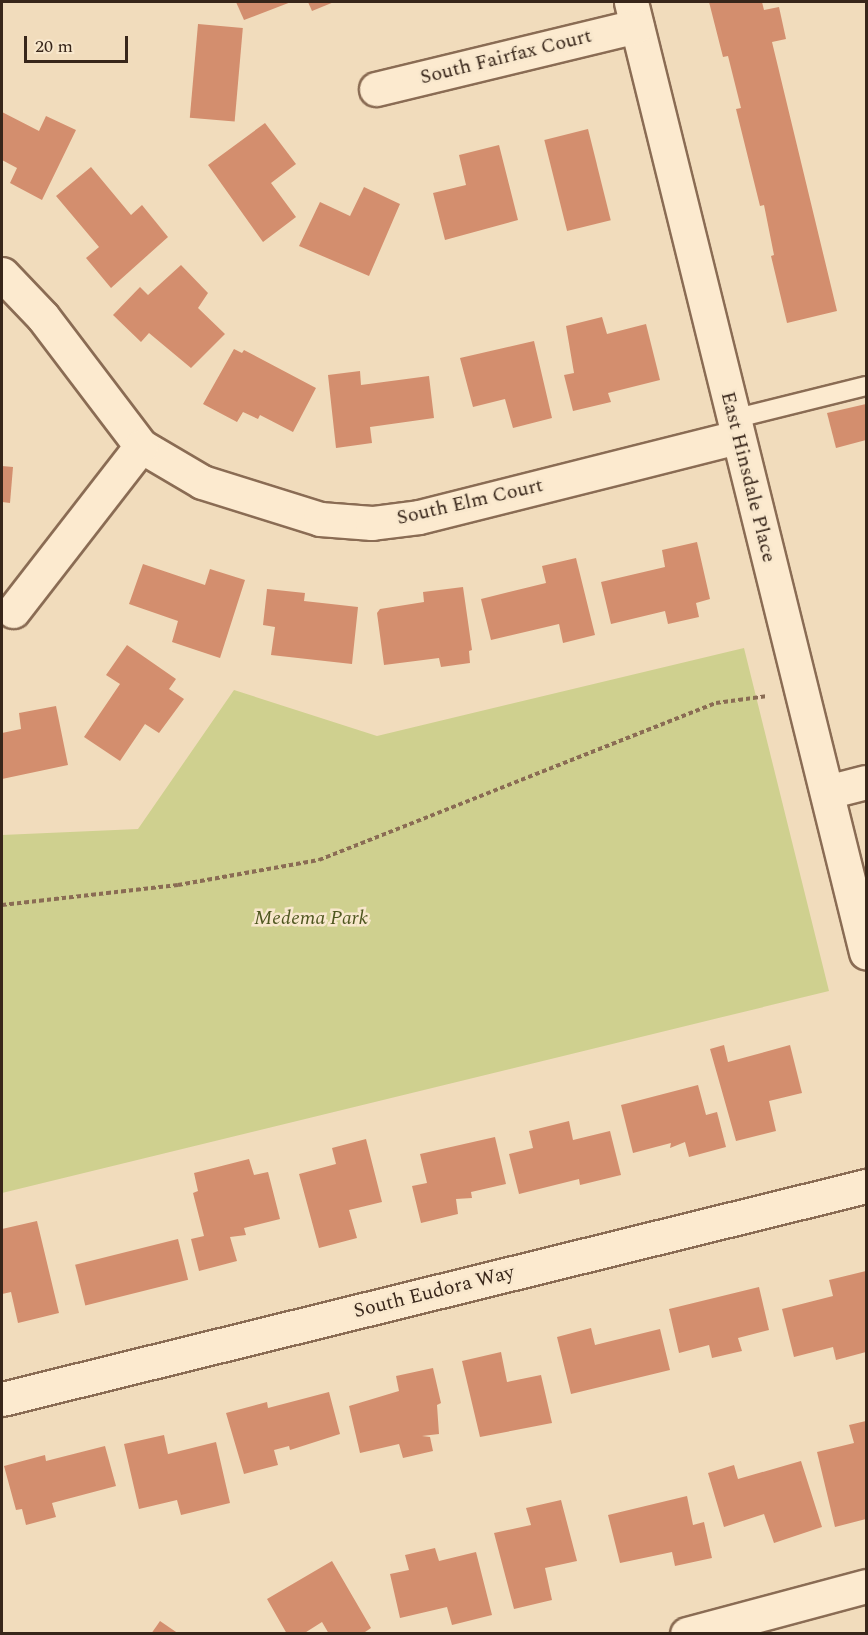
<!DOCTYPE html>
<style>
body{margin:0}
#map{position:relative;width:868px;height:1635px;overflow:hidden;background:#f1dcbc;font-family:Spectral,serif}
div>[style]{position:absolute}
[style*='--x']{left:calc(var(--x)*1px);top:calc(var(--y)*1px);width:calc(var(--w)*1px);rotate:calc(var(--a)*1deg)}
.green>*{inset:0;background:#cfd08f}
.building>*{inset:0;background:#d38e6e;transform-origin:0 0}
.path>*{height:4px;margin-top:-2px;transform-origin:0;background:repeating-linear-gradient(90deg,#8a6c54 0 4.5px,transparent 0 7.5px)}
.roads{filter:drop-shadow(2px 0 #8a6c54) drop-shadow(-2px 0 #8a6c54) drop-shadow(0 2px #8a6c54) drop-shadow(0 -2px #8a6c54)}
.service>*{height:18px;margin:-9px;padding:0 9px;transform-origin:9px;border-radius:9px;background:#fceacf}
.minor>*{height:33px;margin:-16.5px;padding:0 16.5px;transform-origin:16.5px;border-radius:16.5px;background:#fceacf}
span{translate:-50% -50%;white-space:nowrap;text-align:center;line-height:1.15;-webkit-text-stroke:5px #f8e7cc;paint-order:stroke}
.street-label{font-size:20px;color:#38261a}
.park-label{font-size:20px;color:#4e561f;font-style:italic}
.frame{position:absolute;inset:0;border:3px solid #38261a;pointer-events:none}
.scale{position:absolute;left:24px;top:36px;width:104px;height:27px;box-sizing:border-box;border:3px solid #38261a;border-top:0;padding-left:8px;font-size:18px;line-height:21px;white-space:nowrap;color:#38261a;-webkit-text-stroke:4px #f8e7cc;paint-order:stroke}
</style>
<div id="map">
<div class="green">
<div style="clip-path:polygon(744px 648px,829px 991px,2px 1193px,2px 835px,138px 829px,234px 690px,377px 736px)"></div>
</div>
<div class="building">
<div style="clip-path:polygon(236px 2px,291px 2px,244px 20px)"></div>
<div style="clip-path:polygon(308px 2px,334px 2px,312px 11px)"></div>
<div style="clip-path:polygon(709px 2px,762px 2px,764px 10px,779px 7px,786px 39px,772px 42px,837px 311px,787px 323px,771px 256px,774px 255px,764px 205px,760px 206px,736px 109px,741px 108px,728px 56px,723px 57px)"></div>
<div style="left:198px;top:24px;width:45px;height:94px;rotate:5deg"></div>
<div style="clip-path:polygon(2px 112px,39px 131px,46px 116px,76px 130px,42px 200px,10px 183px,17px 168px,2px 160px)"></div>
<div style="clip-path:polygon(265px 123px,296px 164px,271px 183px,296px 217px,263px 242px,208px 165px)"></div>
<div style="left:588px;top:129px;width:94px;height:45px;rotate:76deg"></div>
<div style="clip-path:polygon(499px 145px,518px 220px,445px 240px,433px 193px,466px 185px,459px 155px)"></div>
<div style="clip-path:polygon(91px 167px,131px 215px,142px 205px,168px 237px,111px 288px,86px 258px,99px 247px,56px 196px)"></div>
<div style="clip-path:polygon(364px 187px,400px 204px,369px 276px,299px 246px,320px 202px,350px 216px)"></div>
<div style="clip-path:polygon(181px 265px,208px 293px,198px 308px,225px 334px,191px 368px,149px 333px,141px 342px,113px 315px,140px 287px,148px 295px)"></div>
<div style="clip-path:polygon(602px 317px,607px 334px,646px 324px,660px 380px,608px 393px,611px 402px,573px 411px,564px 375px,574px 373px,566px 326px)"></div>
<div style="clip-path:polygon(534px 341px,552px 418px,513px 428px,505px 399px,473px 407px,460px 358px)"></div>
<div style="clip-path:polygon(234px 349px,242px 353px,244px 350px,316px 388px,293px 432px,260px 415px,258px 419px,243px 412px,237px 422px,203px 404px)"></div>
<div style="clip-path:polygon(360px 371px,361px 385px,429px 376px,434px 418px,370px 427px,372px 443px,336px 448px,328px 375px)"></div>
<div style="clip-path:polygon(866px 404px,866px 440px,836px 448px,827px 413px)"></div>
<div style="clip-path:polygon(2px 466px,13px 467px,10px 503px,2px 502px)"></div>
<div style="clip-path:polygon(697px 542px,710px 599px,696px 603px,699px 617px,668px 624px,665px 611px,611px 624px,601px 582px,665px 567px,662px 550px)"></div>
<div style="clip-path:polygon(576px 558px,595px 635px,563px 643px,559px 624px,491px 640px,481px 599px,546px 583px,542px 566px)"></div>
<div style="clip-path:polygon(143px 564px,205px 585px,210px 569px,245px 580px,220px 658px,172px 642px,178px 621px,129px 604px)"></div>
<div style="clip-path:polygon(463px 587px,472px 650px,469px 651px,470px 663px,441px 667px,439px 658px,384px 665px,377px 613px,380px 609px,424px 602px,423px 592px)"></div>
<div style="clip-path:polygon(267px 589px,305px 593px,304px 601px,358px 607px,352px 664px,271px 655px,275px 627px,263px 625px)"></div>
<div style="clip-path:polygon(127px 645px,176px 679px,169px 689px,184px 699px,159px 733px,145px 724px,120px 761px,84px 737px,120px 684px,106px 675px)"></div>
<div style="clip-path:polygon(56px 706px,68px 765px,2px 779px,2px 733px,21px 729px,19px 713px)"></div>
<div style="clip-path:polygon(724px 1045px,728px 1062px,790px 1045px,802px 1093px,769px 1101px,776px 1131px,736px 1141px,710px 1049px)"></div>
<div style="clip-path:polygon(698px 1085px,706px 1115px,717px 1112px,726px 1147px,689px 1157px,685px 1142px,670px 1148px,671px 1143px,633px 1153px,621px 1105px)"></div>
<div style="clip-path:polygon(569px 1121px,573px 1140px,610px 1131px,621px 1175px,580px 1185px,579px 1179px,519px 1194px,509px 1154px,533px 1148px,529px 1131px)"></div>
<div style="clip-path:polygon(495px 1137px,506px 1184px,471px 1192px,472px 1198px,456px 1199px,458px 1214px,421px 1223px,412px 1186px,427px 1183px,420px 1154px)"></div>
<div style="clip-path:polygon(366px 1139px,382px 1202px,349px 1210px,357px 1238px,319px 1248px,299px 1174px,336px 1164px,332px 1148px)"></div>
<div style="clip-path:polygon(249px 1159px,254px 1175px,268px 1172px,280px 1219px,244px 1228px,246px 1235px,230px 1237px,237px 1261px,199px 1271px,191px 1239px,204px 1236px,193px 1193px,198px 1191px,194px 1173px)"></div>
<div style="clip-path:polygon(37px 1221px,59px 1313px,18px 1323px,11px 1292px,2px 1294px,2px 1229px)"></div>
<div style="left:178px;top:1239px;width:42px;height:106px;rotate:76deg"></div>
<div style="clip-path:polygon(866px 1271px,866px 1352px,836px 1360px,833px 1347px,794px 1357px,782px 1309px,833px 1296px,829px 1280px)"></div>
<div style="clip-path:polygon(759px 1287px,769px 1330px,738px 1338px,742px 1351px,712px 1358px,709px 1345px,679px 1353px,669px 1309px)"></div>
<div style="clip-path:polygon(591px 1328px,595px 1345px,660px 1329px,670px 1370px,571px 1394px,557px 1337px)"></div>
<div style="clip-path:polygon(501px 1352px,507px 1382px,541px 1375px,552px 1423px,480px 1437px,462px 1361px)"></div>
<div style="clip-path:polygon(433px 1368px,441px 1403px,437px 1405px,439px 1434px,422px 1436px,430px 1437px,433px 1451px,403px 1458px,399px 1444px,360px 1453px,349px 1406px,399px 1391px,396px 1376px)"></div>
<div style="clip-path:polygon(329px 1392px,340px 1434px,290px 1450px,289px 1446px,274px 1450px,278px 1465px,244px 1474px,226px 1413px,267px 1402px,268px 1408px)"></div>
<div style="clip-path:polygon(866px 1421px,866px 1519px,835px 1527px,817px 1452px,854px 1443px,849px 1425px)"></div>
<div style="clip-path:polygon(164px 1435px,168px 1454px,216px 1442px,230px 1503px,181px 1515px,177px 1500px,139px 1509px,124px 1444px)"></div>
<div style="clip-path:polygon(105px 1446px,116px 1486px,52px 1503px,56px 1517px,26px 1525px,22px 1509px,16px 1510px,4px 1466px,45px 1455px,46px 1461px)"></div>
<div style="clip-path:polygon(801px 1461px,822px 1527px,774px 1543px,764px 1514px,724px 1527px,708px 1473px,734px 1465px,738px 1479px)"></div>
<div style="clip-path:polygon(687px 1496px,693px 1525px,704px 1522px,712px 1558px,675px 1566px,672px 1552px,620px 1563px,608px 1515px)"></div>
<div style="clip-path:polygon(561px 1500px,577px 1561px,545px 1568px,552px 1600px,514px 1609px,494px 1533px,531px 1525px,526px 1508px)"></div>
<div style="clip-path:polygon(435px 1548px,439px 1561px,476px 1552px,492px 1615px,452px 1625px,447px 1607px,400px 1618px,390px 1574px,409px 1570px,405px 1555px)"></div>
<div style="clip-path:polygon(332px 1561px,371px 1628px,362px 1634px,329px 1634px,322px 1622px,303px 1634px,287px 1634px,267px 1599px)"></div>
<div style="clip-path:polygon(160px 1621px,179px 1634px,151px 1634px)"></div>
</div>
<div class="path">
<div style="--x:2;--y:905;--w:177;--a:-6.5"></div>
<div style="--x:178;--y:885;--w:143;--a:-10.1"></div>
<div style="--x:319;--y:860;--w:427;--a:-21.6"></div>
<div style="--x:716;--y:703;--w:52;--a:-7.7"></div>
</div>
<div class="roads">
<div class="service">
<div style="--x:733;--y:419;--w:137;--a:-13.9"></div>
</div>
<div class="minor">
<div style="--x:631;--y:2;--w:979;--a:76.11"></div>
<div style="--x:376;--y:89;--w:268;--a:-13.6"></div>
<div style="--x:2;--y:274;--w:59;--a:46.4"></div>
<div style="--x:43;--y:317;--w:162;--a:52.8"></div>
<div style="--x:141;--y:446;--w:71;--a:30.5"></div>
<div style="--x:202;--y:482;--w:124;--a:17.4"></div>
<div style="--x:320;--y:519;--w:52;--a:4.4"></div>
<div style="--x:372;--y:523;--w:47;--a:-7.3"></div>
<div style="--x:419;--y:517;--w:328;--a:-14.1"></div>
<div style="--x:13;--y:611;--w:209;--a:-52.2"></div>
<div style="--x:827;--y:792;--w:40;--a:-14.4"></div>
<div style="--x:2;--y:1399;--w:890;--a:-13.85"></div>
<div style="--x:687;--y:1634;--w:185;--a:-15"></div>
</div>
</div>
<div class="street-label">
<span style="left:506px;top:57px;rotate:-14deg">South Fairfax Court</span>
<span style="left:748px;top:477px;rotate:76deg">East Hinsdale Place</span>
<span style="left:470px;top:502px;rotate:-13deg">South Elm Court</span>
<span style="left:434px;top:1292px;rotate:-14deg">South Eudora Way</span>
</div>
<div class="park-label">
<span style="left:311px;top:918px">Medema Park</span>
</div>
<div class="frame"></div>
<div class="scale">20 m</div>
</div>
